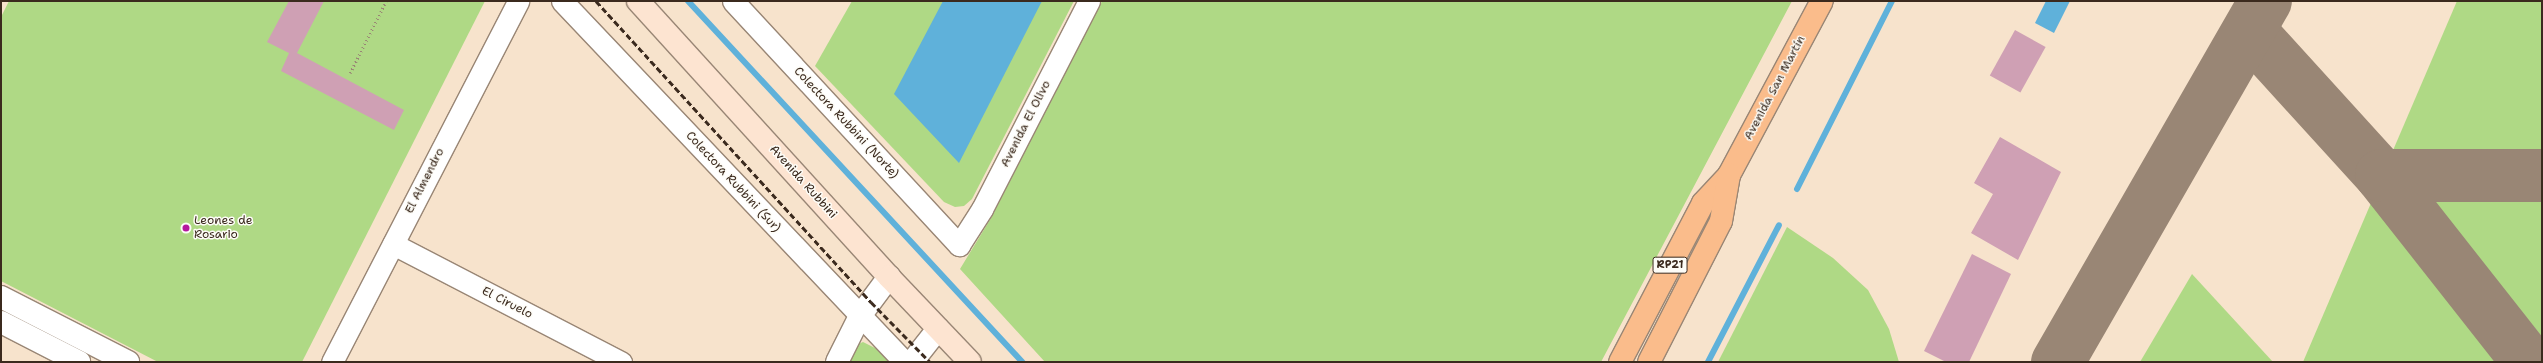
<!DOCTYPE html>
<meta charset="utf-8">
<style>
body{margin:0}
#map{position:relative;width:2543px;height:363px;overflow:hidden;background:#f7e3cc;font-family:"Shantell Sans",sans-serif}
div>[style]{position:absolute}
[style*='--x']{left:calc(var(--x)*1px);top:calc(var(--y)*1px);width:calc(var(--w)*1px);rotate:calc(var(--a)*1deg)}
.green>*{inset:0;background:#afd985}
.water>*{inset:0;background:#5fb1da}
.stream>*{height:6px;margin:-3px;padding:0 3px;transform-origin:3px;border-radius:3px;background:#5fb1da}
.taxiway>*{height:53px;margin:-26.5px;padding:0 26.5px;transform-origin:26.5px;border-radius:26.5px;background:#998675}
.building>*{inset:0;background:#cfa0b4;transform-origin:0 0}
.path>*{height:2.5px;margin-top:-1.25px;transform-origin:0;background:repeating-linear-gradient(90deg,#998675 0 1px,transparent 0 4px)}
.roads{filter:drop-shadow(1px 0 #998675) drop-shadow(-1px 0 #998675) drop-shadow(0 1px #998675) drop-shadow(0 -1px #998675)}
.minor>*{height:21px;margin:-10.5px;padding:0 10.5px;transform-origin:10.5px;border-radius:10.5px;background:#fff}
.tertiary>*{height:22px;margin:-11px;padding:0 11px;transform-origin:11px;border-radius:11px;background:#fff}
.secondary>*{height:22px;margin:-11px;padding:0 11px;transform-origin:11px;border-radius:11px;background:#fde4d1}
.primary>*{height:22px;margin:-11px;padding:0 11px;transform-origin:11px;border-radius:11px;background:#fabc8b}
.rail>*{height:3px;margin-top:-1.5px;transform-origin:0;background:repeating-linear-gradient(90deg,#3b2a1e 0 6px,transparent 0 9px)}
.dots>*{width:11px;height:11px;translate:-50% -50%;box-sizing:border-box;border:2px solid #fdfcf7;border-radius:50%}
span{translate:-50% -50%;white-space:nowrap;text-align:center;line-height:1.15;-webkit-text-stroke:3px #fdfcf7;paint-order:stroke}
.shield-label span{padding:1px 3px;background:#fdfcf7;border:1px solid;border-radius:3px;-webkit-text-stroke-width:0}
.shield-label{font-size:11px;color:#3b2a1e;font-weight:700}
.street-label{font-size:12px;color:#3b2a1e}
.poi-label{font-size:12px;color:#3b2a1e}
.left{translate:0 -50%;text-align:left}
.frame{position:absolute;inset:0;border:2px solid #3b2a1e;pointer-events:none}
</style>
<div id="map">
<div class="green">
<div style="clip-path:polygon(9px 1px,485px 1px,302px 362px,158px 362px,1px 281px,1px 17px)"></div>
<div style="clip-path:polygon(852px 1px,1074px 1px,972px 199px,964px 206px,955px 207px,944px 202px,815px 66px)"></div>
<div style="clip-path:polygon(1102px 1px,1792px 1px,1601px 362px,1045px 362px,960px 269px,991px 218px)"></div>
<div style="clip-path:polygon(2457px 1px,2542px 1px,2542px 154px,2391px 155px)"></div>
<div style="clip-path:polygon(2427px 194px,2542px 194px,2542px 337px)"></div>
<div style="clip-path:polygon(2374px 196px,2504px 362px,2303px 362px)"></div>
<div style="clip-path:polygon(1787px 227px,1833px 258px,1868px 290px,1889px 329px,1899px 362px,1718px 362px)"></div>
<div style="clip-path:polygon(2192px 274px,2273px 362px,2140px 362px)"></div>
<div style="clip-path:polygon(863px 342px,883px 352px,890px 362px,845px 362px,854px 346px)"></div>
</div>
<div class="water">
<div style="clip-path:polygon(943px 1px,1042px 1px,959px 163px,894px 94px)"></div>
<div style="clip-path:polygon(2046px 1px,2070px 1px,2054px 33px,2035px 23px)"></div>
</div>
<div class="stream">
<div style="--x:688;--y:1;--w:492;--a:47.2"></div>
<div style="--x:1797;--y:189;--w:211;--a:-63.2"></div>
<div style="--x:1708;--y:362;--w:154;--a:-62.6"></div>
</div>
<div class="taxiway">
<div style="--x:2249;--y:30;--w:196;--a:47.7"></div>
<div style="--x:2381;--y:175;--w:238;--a:51.8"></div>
<div style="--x:2381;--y:175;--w:161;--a:0"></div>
<div style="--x:2057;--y:362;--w:417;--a:-60.1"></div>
</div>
<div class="building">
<div style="clip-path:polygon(289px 1px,324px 1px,297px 53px,404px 110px,394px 130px,281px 71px,289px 53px,267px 42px)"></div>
<div style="left:2015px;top:30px;width:35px;height:52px;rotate:29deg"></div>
<div style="clip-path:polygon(2000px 137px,2061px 172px,2018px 260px,1971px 233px,1993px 194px,1974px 183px)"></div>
<div style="clip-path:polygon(1972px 254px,2011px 274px,1969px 362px,1946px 362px,1924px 351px)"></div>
</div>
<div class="path">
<div style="--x:350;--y:73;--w:80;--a:-63.4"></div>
</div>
<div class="roads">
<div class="minor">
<div style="--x:562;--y:1;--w:498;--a:46.5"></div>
<div style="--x:733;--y:1;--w:333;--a:47.2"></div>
<div style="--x:959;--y:245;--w:43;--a:-57.4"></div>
<div style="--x:982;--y:209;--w:234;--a:-62.8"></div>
<div style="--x:393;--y:244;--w:257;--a:27.4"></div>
<div style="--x:332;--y:362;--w:406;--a:-62.7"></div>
</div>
<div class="tertiary">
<div style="--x:1;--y:297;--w:143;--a:27.1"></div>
<div style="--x:1;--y:322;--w:88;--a:27.1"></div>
<div style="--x:837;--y:362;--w:51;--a:-63.4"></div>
<div style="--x:860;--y:316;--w:49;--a:-53.4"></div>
<div style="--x:912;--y:362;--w:42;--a:-51.8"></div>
</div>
<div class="secondary">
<div style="--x:638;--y:1;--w:373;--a:47.7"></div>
<div style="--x:889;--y:277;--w:117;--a:46.4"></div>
</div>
<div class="primary">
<div style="--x:1620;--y:362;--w:179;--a:-62.4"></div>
<div style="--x:1703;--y:203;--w:38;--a:-47"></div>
<div style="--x:1729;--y:175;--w:197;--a:-61.9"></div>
<div style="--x:1649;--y:362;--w:158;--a:-62.9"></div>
<div style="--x:1721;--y:221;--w:47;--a:-80.1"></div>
</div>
</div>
<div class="rail">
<div style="--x:596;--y:1;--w:408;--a:47.6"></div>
<div style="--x:871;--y:302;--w:84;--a:45.5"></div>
</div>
<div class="dots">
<div style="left:186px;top:228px;background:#b5179e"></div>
</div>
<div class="shield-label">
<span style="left:1670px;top:265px">RP21</span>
</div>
<div class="street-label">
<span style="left:1775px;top:88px;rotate:-62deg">Avenida San Martín</span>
<span style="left:846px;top:123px;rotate:47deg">Colectora Rubbini (Norte)</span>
<span style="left:1026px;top:124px;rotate:-63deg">Avenida El Olivo</span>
<span style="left:425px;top:181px;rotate:-63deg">El Almendro</span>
<span style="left:733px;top:182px;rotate:47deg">Colectora Rubbini (Sur)</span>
<span style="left:803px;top:182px;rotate:48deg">Avenida Rubbini</span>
<span style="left:507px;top:303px;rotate:27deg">El Ciruelo</span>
</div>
<div class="poi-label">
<span class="left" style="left:194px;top:228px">Leones de<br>Rosario</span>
</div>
<div class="frame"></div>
</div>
